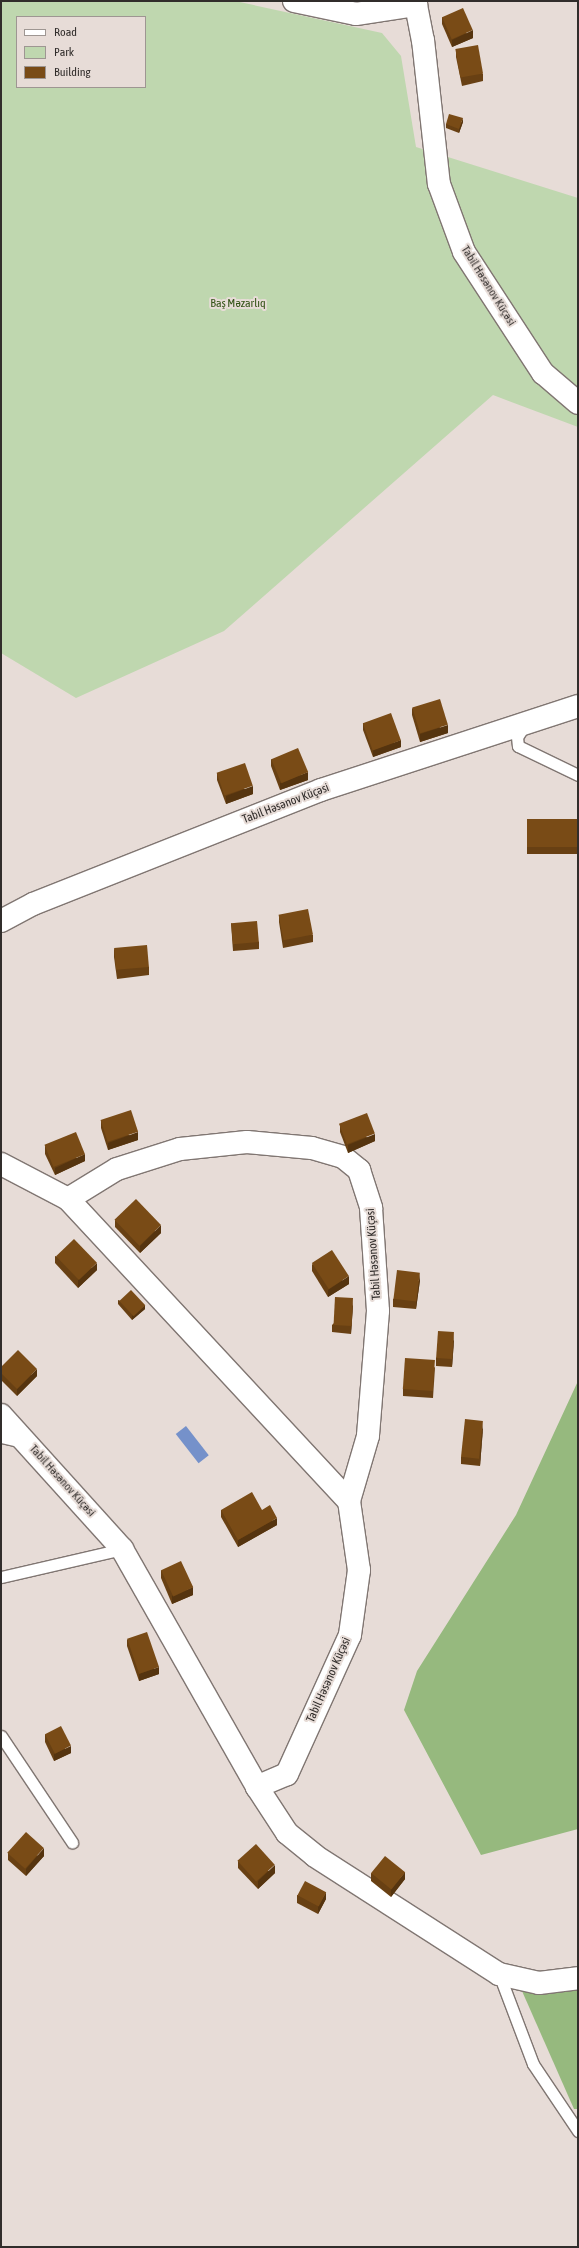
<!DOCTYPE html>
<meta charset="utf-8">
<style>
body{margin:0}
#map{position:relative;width:579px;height:2248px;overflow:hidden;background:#e7dcd7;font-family:"Asap Condensed",sans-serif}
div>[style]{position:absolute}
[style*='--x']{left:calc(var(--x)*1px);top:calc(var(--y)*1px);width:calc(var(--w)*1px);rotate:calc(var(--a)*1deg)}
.green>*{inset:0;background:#bfd7af}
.forest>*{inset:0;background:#96b97e}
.water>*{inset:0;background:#7591ca;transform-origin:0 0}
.roads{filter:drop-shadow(1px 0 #807672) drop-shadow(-1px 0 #807672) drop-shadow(0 1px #807672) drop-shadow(0 -1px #807672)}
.service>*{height:11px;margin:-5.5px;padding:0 5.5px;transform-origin:5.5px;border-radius:5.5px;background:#fff}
.minor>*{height:22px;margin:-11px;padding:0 11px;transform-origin:11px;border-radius:11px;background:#fff}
.tertiary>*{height:22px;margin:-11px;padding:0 11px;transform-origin:11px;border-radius:11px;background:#fff}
.wall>*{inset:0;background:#684013;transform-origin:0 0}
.shaded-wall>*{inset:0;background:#55340f}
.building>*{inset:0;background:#794b16;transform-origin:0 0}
span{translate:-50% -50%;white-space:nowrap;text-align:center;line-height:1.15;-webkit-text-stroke:4px #e7dcd7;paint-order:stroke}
.street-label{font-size:12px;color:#312d2b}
.park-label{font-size:12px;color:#345417}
.frame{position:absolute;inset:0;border:2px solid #312d2b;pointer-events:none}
.legend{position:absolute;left:16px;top:16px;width:130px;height:72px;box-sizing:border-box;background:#e7dcd7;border:1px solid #9e9692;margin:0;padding:5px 7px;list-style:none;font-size:12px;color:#312d2b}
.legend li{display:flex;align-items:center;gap:8px;height:20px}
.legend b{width:20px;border:1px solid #9e9692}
</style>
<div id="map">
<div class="green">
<div style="clip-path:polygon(evenodd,1px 1px,235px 1px,382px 33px,401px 56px,416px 147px,578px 198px,578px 427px,493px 395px,224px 631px,76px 698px,1px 653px,1px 1px,17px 17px,145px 17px,145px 87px,17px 87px,17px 17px)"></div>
</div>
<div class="forest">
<div style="clip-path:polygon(578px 1381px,578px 1829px,481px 1855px,404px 1710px,417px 1671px,516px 1515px)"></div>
<div style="clip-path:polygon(578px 1985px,578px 2109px,574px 2109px,522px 1991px)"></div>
</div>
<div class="water">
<div style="left:186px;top:1426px;width:37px;height:13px;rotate:52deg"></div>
</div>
<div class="roads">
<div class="service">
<div style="--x:525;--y:725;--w:14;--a:124"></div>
<div style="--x:517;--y:737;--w:9;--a:84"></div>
<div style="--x:518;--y:746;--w:67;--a:25.8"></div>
<div style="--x:1;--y:1437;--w:22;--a:13"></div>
<div style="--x:1;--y:1577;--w:124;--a:-13"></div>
<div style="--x:1;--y:1736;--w:128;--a:56.2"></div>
<div style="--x:499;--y:1974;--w:96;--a:69.3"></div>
<div style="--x:533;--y:2064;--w:81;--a:56.1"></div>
</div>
<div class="minor">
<div style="--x:416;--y:5;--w:36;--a:79"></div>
<div style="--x:423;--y:40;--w:145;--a:83.7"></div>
<div style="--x:439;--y:184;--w:72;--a:69.8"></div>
<div style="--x:464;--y:252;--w:145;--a:56.9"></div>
<div style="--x:543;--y:373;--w:46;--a:40.6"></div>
<div style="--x:1;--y:921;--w:36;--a:-28"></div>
<div style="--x:33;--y:904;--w:310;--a:-21.6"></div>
<div style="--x:321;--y:790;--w:270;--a:-18.1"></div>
<div style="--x:1;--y:1164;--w:76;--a:27.6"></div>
<div style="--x:68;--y:1199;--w:413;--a:47.1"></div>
<div style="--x:349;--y:1501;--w:70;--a:81.8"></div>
<div style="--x:359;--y:1570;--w:66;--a:97.9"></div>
<div style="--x:350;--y:1635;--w:153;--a:114.4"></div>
<div style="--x:287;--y:1774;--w:33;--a:157"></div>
<div style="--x:68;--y:1199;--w:57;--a:-31.5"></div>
<div style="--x:117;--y:1169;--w:66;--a:-17.6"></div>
<div style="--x:180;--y:1149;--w:67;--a:-6"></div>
<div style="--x:247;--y:1142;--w:65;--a:5.3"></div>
<div style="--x:312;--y:1148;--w:32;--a:16"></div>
<div style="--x:343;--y:1157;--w:21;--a:39"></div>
<div style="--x:359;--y:1170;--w:40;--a:72"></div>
<div style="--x:371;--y:1208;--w:103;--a:86.1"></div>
<div style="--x:378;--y:1311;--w:125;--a:94.6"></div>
<div style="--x:368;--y:1436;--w:68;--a:106.3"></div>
<div style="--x:1;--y:1415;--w:181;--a:47.9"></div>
<div style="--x:122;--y:1549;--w:274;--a:60.4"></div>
<div style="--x:257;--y:1787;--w:55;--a:56.9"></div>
<div style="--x:287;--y:1833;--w:36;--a:39"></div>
<div style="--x:315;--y:1856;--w:219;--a:32.7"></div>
<div style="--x:499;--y:1974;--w:41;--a:12.7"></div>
<div style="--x:539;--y:1983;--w:39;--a:-7"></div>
</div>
<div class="tertiary">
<div style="--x:294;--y:1;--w:63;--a:11.8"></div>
<div style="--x:356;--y:14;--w:61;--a:-8.5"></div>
<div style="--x:416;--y:5;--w:4;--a:-117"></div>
</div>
</div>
<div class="wall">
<div style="clip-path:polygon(442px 17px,473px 38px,452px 47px,442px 24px)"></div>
<div style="clip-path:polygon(456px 50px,483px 74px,483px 81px,462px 86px,456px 57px)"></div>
<div style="clip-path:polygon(463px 122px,459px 133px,446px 128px,446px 124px)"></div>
<div style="clip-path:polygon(412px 708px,448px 733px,420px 742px,412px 715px)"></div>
<div style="clip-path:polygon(363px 723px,401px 747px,373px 757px,363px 730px)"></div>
<div style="clip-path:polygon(271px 759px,308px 780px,280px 790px,271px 766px)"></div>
<div style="clip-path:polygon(217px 773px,253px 794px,226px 804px,217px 780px)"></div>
<div style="left:578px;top:827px;width:27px;height:51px;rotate:90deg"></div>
<div style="clip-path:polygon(279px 915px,313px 935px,313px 942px,283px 948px,279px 922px)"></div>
<div style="clip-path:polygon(231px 923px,259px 942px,259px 949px,233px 951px)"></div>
<div style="clip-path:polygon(114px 949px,149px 967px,149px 975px,117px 979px,114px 957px)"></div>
<div style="clip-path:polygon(101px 1120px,138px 1140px,108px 1150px,101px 1128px)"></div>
<div style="clip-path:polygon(340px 1125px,375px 1141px,348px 1153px,340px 1132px)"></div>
<div style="clip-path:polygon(45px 1146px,85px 1161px,55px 1175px,45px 1154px)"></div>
<div style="clip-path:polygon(115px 1220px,161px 1233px,140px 1253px,115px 1227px)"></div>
<div style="clip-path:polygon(55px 1256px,97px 1270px,78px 1288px,55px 1263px)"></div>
<div style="clip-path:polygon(312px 1264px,349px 1284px,328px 1297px,312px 1271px)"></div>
<div style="clip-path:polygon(420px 1280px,416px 1309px,393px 1307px,393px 1299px)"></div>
<div style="clip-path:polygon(118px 1300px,145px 1309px,132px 1320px,118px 1304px)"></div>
<div style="clip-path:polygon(353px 1305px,351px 1334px,332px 1332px,332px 1325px)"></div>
<div style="clip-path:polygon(454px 1340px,452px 1367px,436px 1366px,436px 1358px)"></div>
<div style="clip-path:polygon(1px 1367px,37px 1376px,17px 1396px,1px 1380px)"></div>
<div style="clip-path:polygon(435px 1367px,433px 1398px,403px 1396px,403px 1389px)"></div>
<div style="clip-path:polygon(483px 1428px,480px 1466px,461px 1464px,461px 1457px)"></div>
<div style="clip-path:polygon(221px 1510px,262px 1510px,277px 1525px,238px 1547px,221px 1517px)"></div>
<div style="clip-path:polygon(161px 1570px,193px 1595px,172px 1604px,161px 1578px)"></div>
<div style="clip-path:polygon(127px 1639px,159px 1674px,139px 1681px,127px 1646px)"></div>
<div style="clip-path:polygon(45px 1734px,71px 1753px,54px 1761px,45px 1742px)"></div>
<div style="clip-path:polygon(8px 1853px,44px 1856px,26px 1876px,8px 1860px)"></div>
<div style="clip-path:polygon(238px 1861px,275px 1873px,258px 1889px,238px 1868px)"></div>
<div style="clip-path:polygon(371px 1873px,405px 1879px,391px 1897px,371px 1881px)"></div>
<div style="clip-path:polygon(297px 1895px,326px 1899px,318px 1914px,297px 1903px)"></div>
</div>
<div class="shaded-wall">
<div style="clip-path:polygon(473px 30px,473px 38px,452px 47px,452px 40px)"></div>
<div style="clip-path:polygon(463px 118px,463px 122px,459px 133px,459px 129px)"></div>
<div style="clip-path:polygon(448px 725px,448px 733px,420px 742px,420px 734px)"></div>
<div style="clip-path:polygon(401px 740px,401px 747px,373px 757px,373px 750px)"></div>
<div style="clip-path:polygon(308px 772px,308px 780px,280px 790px,280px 783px)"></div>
<div style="clip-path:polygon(253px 786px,253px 794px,226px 804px,226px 796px)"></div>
<div style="clip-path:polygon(138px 1132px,138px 1140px,108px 1150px,108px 1143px)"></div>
<div style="clip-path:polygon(375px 1134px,375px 1141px,348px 1153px,348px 1145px)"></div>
<div style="clip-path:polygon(85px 1154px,85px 1161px,55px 1175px,55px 1168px)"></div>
<div style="clip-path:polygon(161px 1225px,161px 1233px,140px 1253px,140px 1246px)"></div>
<div style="clip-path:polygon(97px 1263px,97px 1270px,78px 1288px,78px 1280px)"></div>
<div style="clip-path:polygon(420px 1273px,420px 1280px,416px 1309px,416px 1302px)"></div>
<div style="clip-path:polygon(349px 1276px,349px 1284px,328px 1297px,328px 1290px)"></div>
<div style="clip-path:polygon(353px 1298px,353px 1305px,351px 1334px,351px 1326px)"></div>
<div style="clip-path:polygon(145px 1305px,145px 1309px,132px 1320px,132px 1316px)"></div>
<div style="clip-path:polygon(454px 1332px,454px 1340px,452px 1367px,452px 1359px)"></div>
<div style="clip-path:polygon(37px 1369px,37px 1376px,17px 1396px,17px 1389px)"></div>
<div style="clip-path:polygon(483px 1421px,483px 1428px,480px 1466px,480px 1458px)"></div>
<div style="clip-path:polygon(277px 1518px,277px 1525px,238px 1547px,238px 1540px)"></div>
<div style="clip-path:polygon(193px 1587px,193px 1595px,172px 1604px,172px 1596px)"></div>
<div style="clip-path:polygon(159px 1667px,159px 1674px,139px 1681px,139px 1674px)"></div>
<div style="clip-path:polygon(71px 1746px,71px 1753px,54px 1761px,54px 1754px)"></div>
<div style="clip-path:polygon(44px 1848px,44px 1856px,26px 1876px,26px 1869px)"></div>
<div style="clip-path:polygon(275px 1865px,275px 1873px,258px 1889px,258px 1881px)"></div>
<div style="clip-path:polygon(405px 1872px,405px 1879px,391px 1897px,391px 1889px)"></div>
<div style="clip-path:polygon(326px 1892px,326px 1899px,318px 1914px,318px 1906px)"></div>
</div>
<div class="building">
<div style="left:463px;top:8px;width:24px;height:23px;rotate:66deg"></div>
<div style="left:478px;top:45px;width:29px;height:23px;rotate:80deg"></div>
<div style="clip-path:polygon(449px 114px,463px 118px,459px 129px,446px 124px)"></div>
<div style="left:440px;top:699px;width:27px;height:29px;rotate:73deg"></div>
<div style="left:391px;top:713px;width:29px;height:30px;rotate:70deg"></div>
<div style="left:298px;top:748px;width:26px;height:29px;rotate:67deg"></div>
<div style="left:245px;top:763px;width:24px;height:30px;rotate:71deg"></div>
<div style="left:578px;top:819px;width:28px;height:51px;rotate:90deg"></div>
<div style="left:308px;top:909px;width:26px;height:30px;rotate:79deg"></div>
<div style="left:257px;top:921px;width:21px;height:26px;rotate:85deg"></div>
<div style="left:147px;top:945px;width:22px;height:33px;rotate:85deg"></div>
<div style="left:131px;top:1110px;width:23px;height:32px;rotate:72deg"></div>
<div style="left:367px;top:1113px;width:22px;height:30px;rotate:69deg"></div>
<div style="left:76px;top:1132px;width:24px;height:34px;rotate:68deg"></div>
<div style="left:136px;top:1199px;width:36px;height:30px;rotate:46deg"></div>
<div style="left:74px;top:1239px;width:33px;height:25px;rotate:46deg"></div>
<div style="left:332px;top:1250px;width:31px;height:24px;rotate:57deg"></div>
<div style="left:397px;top:1270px;width:23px;height:29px;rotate:7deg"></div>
<div style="left:131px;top:1290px;width:21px;height:16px;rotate:47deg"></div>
<div style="left:335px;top:1297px;width:18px;height:28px;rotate:3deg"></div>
<div style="left:438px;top:1331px;width:16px;height:27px;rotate:4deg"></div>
<div style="clip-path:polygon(18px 1350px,37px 1369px,17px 1389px,1px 1373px,1px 1367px)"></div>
<div style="left:405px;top:1358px;width:30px;height:31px;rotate:4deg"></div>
<div style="left:465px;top:1419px;width:18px;height:38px;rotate:6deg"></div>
<div style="clip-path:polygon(252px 1492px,262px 1510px,270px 1505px,277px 1518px,238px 1540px,221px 1510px)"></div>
<div style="left:181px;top:1561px;width:29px;height:22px;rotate:65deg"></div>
<div style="left:147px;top:1632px;width:37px;height:21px;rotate:71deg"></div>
<div style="left:61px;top:1726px;width:22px;height:18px;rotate:63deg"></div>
<div style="left:26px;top:1832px;width:24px;height:28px;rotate:42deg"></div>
<div style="left:256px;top:1844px;width:28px;height:25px;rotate:48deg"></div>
<div style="left:385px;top:1856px;width:26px;height:22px;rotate:39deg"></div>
<div style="left:305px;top:1881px;width:24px;height:16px;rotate:28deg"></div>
</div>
<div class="street-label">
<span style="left:488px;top:286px;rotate:58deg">Tabil Həsənov Küçəsi</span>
<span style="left:286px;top:804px;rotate:-21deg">Tabil Həsənov Küçəsi</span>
<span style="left:374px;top:1254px;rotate:-94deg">Tabil Həsənov Küçəsi</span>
<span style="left:62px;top:1481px;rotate:48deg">Tabil Həsənov Küçəsi</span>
<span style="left:329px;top:1680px;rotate:-66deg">Tabil Həsənov Küçəsi</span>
</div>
<div class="park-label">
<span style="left:238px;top:304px">Baş Məzarlıq</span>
</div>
<div class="frame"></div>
<ul class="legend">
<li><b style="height:5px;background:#fff"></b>Road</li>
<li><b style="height:11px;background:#bfd7af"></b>Park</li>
<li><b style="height:11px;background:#794b16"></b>Building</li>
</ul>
</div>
